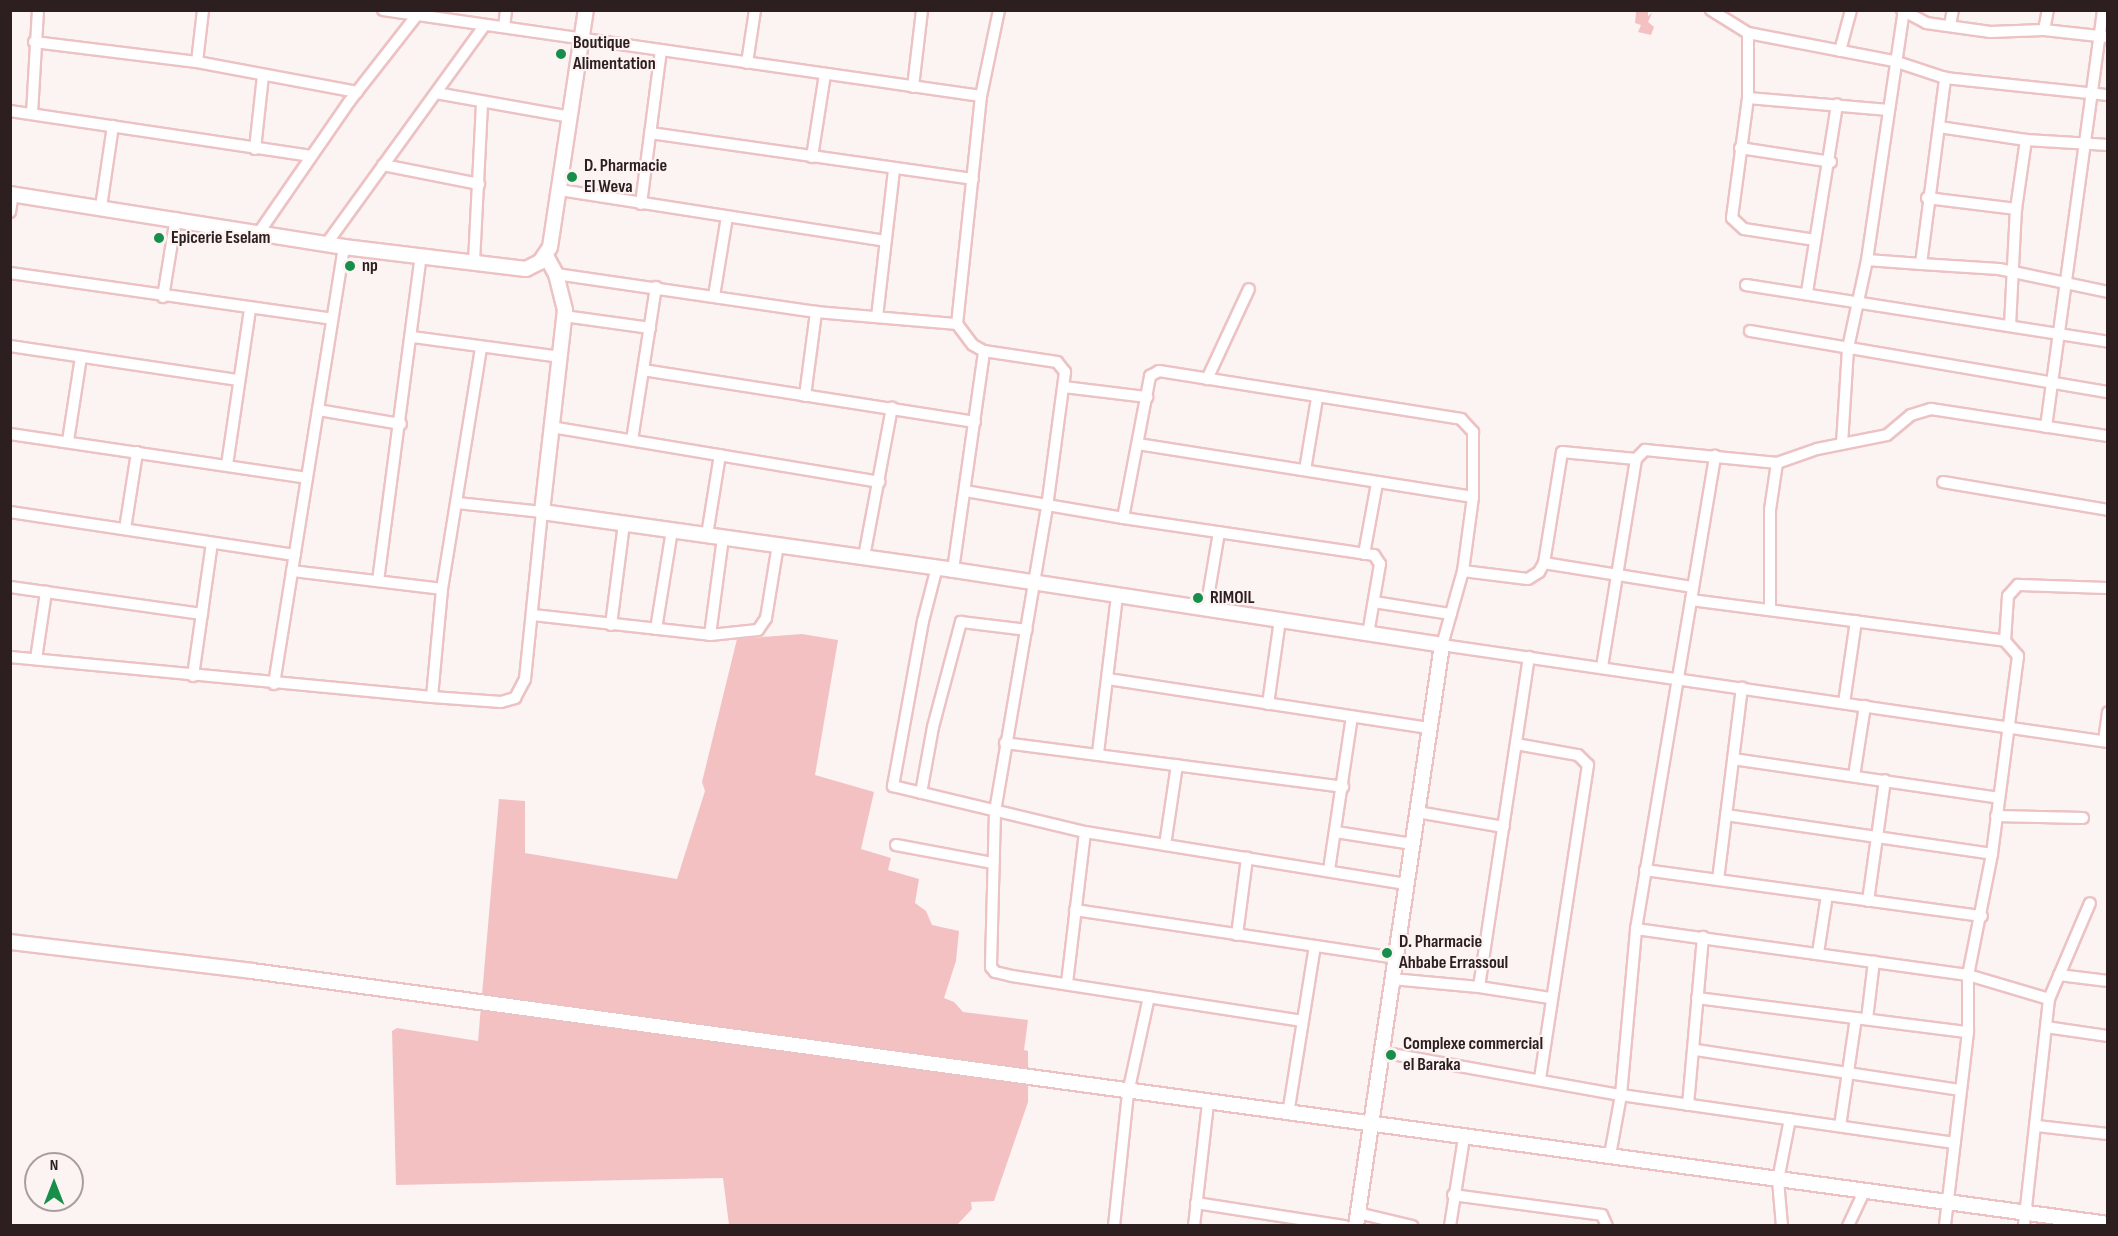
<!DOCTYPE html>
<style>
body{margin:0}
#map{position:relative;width:2118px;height:1236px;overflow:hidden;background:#fcf3f3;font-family:"Sofia Sans Condensed",sans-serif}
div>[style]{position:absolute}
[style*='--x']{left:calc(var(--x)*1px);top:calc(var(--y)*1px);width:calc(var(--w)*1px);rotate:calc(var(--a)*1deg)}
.green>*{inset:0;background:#f4c1c3}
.roads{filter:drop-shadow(2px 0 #ecc2c3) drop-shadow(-2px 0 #ecc2c3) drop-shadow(0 2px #ecc2c3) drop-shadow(0 -2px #ecc2c3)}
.street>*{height:10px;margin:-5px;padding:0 5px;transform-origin:5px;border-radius:5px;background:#fff}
.secondary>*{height:14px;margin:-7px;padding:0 7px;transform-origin:7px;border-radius:7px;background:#fff}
.dots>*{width:16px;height:16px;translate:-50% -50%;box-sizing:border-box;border:3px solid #fcf3f3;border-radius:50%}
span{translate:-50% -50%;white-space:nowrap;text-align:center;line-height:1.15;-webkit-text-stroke:4.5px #fcf3f3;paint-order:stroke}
.poi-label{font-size:18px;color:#2d1e1f;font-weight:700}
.left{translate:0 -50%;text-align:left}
.frame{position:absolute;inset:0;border:12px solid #2d1e1f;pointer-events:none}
.north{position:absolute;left:24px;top:1152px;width:60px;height:60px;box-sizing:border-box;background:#fcf3f3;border:2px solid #a99e9e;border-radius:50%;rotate:0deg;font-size:16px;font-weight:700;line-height:24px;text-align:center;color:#2d1e1f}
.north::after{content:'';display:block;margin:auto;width:21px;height:27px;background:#178e49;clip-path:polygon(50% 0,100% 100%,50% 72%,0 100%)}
</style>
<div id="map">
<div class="green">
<div style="clip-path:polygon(1648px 11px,1648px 16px,1652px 13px,1648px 22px,1654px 27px,1651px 35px,1638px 32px,1641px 25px,1635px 23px,1636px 12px)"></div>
<div style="clip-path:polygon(802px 634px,838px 640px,815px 775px,874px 792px,861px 849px,891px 858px,888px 870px,919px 879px,915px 903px,926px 911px,932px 925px,959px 931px,956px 961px,944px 998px,954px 1002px,963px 1012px,1028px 1020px,1024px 1050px,1028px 1051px,1028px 1102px,994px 1201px,971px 1202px,972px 1209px,957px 1225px,729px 1225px,723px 1178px,396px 1185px,392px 1031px,397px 1028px,478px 1041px,499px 799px,525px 801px,525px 853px,677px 879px,705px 791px,702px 782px,737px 639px)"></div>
</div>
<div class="roads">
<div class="street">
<div style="--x:383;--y:10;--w:604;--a:8.18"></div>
<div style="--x:999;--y:10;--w:88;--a:101.8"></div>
<div style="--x:981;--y:96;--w:229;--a:96"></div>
<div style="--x:957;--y:324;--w:26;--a:53"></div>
<div style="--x:973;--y:345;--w:13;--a:29"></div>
<div style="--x:984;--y:351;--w:74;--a:8.6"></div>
<div style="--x:1057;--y:362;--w:13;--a:51"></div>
<div style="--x:1065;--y:372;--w:136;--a:97.6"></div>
<div style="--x:1047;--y:507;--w:309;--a:99.7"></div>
<div style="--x:995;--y:812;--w:155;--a:91.5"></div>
<div style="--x:991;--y:967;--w:6;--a:51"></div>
<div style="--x:995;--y:972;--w:17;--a:13"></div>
<div style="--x:1012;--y:976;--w:294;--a:8.8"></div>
<div style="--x:1711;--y:10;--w:44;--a:31.9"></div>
<div style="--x:1748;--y:33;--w:149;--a:10.9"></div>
<div style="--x:1894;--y:61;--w:54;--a:18.4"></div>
<div style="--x:1945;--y:78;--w:164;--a:6"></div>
<div style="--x:1902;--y:10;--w:27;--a:28"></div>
<div style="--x:1926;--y:23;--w:65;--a:8"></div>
<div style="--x:1990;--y:32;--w:54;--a:-2.1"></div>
<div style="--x:2044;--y:30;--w:64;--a:6.2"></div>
<div style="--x:1950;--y:25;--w:15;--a:-79"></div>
<div style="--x:504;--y:27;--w:17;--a:-83"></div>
<div style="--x:2044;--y:30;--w:20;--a:-79"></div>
<div style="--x:1748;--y:33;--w:65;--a:90"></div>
<div style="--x:1748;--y:98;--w:141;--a:4.9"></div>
<div style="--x:34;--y:42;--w:164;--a:7"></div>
<div style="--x:197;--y:62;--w:163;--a:10.6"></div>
<div style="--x:1840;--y:51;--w:42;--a:-75"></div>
<div style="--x:197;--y:62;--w:52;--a:-83.4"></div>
<div style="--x:747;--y:63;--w:54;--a:-81.4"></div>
<div style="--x:913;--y:87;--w:78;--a:-83.3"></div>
<div style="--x:436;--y:93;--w:137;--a:10.1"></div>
<div style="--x:1748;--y:98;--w:121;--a:97.6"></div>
<div style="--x:1732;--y:218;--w:16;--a:43"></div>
<div style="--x:1744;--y:229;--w:72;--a:8.8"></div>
<div style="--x:10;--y:111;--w:303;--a:8.5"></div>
<div style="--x:32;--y:114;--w:104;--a:-86.7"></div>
<div style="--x:1939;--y:127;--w:88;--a:8.5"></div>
<div style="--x:2026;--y:140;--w:82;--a:3.5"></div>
<div style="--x:650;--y:133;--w:326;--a:8.1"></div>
<div style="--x:1740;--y:148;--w:92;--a:8.7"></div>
<div style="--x:255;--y:149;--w:74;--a:-83.8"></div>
<div style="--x:812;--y:157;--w:84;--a:-81.1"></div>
<div style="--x:383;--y:165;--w:98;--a:11.2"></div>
<div style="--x:560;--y:190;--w:329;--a:8.9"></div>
<div style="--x:1927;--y:198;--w:90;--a:7"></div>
<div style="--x:641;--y:204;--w:155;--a:-82.6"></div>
<div style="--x:101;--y:207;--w:82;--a:-81.6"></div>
<div style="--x:10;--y:212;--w:18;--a:-81"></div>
<div style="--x:260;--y:231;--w:157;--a:-55.4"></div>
<div style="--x:349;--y:102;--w:110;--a:-52"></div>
<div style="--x:327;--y:243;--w:269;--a:-54.1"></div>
<div style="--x:1867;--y:260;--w:54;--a:4.2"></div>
<div style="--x:1921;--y:264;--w:188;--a:-82.6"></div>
<div style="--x:474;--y:262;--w:159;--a:-87.1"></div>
<div style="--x:1921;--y:264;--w:78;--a:3.7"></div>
<div style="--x:1999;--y:269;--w:111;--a:11.9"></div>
<div style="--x:10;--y:273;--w:325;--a:8.1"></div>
<div style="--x:556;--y:274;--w:263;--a:8.3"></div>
<div style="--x:816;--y:312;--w:142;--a:4.9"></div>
<div style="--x:1746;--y:285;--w:366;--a:8.9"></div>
<div style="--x:1807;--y:292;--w:190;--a:-80.9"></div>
<div style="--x:714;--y:296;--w:80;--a:-80.7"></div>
<div style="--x:163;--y:297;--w:80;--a:-80.7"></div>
<div style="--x:564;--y:316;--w:87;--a:7.9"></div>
<div style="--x:877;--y:317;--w:149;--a:-83.4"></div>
<div style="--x:2010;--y:326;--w:117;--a:-87.1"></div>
<div style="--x:2016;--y:209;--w:70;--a:-81.8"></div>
<div style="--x:1750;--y:331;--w:363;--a:9.7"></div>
<div style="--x:413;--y:337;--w:148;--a:7.7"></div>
<div style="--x:10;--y:346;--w:231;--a:8.5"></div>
<div style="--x:643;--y:370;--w:336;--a:8.9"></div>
<div style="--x:1207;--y:379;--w:99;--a:-65"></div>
<div style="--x:1064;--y:387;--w:84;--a:6.9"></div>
<div style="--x:805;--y:396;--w:85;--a:-82.5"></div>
<div style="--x:318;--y:410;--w:84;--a:9.6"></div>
<div style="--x:551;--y:427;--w:333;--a:9.5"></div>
<div style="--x:2046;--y:427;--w:421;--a:-82.2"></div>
<div style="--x:10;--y:434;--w:300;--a:8.4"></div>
<div style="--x:632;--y:440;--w:155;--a:-81.1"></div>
<div style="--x:68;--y:441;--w:85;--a:-81.2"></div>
<div style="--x:1138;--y:444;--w:339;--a:9"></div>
<div style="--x:1842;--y:444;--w:96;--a:-86.4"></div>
<div style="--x:1848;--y:348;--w:90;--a:-77.8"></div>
<div style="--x:1867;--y:260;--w:253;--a:-81.6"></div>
<div style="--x:1777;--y:463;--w:42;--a:-19.3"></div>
<div style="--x:1817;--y:449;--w:71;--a:-11.3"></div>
<div style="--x:1887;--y:435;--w:31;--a:-40"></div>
<div style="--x:1911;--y:415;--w:21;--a:-17"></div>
<div style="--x:1931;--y:409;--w:179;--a:8.7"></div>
<div style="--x:227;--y:465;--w:158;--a:-81.6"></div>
<div style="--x:1305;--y:470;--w:73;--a:-80.5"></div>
<div style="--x:1943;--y:482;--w:167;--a:9.6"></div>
<div style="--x:965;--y:491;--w:160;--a:9.7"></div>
<div style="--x:1123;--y:518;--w:145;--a:-79.2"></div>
<div style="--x:1150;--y:376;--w:10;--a:-29"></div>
<div style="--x:1159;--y:371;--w:306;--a:9"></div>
<div style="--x:1461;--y:419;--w:18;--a:47"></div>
<div style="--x:1473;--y:432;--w:65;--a:90"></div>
<div style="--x:1473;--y:497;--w:75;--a:97.7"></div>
<div style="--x:1463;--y:571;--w:77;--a:105.8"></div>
<div style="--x:1442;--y:645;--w:673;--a:8.29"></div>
<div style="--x:10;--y:512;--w:288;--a:8.6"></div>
<div style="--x:1123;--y:518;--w:254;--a:8.4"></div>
<div style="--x:1374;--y:555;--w:11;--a:56"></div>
<div style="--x:1380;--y:564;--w:71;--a:99.7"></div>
<div style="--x:125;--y:529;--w:78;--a:-81.1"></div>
<div style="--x:707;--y:535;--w:81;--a:-80.8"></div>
<div style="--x:1364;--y:554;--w:72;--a:-79.6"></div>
<div style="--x:864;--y:557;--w:152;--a:-79.4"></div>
<div style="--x:1544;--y:563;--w:151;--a:9.2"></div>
<div style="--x:937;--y:567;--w:56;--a:104.5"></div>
<div style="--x:923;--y:621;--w:168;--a:100.3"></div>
<div style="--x:893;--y:786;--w:197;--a:13.5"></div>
<div style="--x:1085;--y:832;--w:325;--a:9.2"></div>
<div style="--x:953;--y:570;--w:221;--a:-81.9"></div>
<div style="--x:292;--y:571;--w:151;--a:6.8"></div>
<div style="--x:1463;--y:571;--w:65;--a:7"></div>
<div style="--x:1528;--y:579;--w:13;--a:-32"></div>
<div style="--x:1539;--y:572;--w:10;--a:-61"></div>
<div style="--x:1544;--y:563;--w:112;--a:-80.8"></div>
<div style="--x:1562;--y:452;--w:74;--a:5.4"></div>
<div style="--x:378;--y:581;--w:329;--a:-82.5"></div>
<div style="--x:10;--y:587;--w:194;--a:8"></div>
<div style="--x:1691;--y:600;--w:317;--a:7.4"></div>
<div style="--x:2005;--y:641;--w:20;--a:49"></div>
<div style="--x:2018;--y:656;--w:200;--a:97.5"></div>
<div style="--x:1992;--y:854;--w:123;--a:101.2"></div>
<div style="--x:1968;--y:975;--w:57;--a:90"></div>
<div style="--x:1968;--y:1032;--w:195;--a:96.8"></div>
<div style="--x:1374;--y:602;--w:78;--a:8.9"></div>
<div style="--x:1206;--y:609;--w:78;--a:-80.4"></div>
<div style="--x:533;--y:615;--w:178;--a:6.4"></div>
<div style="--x:710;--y:635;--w:48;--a:-5.9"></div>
<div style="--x:758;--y:630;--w:14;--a:-56"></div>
<div style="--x:766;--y:618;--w:74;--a:-80.7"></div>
<div style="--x:611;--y:625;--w:102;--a:-82.7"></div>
<div style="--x:656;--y:629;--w:100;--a:-80.8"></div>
<div style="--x:710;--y:635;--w:98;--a:-82.4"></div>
<div style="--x:2005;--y:641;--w:45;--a:-86.2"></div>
<div style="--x:2008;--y:596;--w:15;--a:-48"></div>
<div style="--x:2018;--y:585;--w:90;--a:1.9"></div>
<div style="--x:10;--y:657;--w:424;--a:5.4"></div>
<div style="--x:432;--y:697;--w:69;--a:4.1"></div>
<div style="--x:501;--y:702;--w:15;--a:-16"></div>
<div style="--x:515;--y:698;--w:21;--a:-62"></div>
<div style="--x:525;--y:679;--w:168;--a:-84.2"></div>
<div style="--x:542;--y:512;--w:85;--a:-174"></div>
<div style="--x:36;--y:659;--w:68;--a:-81.5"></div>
<div style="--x:1602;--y:667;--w:211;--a:-80.7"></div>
<div style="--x:1636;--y:459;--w:13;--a:-45"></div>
<div style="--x:1645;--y:450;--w:133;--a:5.6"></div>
<div style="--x:1777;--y:463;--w:48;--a:98.5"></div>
<div style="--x:1770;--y:510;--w:100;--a:90"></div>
<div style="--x:193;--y:676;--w:134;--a:-81.9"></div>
<div style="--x:1108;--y:679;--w:326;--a:8.7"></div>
<div style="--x:274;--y:684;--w:443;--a:-80.9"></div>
<div style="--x:432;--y:697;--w:108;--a:-84.7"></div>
<div style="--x:442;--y:589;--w:245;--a:-80.8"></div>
<div style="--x:1844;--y:703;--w:83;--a:-81.7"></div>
<div style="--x:1268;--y:704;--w:85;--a:-81.9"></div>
<div style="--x:2104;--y:741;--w:29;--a:-82"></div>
<div style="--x:1005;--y:743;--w:341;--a:7.4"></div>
<div style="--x:1516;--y:744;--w:63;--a:10.1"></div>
<div style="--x:1578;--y:755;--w:14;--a:45"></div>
<div style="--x:1588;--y:765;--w:317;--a:98.7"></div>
<div style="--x:1098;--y:753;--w:159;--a:-83.1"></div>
<div style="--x:1733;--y:759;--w:269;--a:8.3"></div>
<div style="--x:1854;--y:776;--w:71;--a:-81.1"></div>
<div style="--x:921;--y:793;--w:67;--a:-79.7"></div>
<div style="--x:933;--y:727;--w:109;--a:-75.1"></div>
<div style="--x:961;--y:622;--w:66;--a:6.9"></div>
<div style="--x:1417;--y:812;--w:88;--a:9.8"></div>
<div style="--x:1726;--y:815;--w:269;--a:8.3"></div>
<div style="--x:1996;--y:816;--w:87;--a:1.3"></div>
<div style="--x:1336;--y:832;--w:77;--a:9"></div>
<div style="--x:896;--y:845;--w:99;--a:10.5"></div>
<div style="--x:1165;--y:845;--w:81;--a:-81.5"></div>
<div style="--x:1329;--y:870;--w:155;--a:-81.5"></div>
<div style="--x:1645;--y:870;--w:340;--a:7.8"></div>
<div style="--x:1718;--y:880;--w:194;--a:-82.9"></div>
<div style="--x:1868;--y:901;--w:122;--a:-82"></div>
<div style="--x:1075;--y:910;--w:324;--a:8.5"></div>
<div style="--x:1636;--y:929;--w:335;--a:7.9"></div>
<div style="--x:1968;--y:975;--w:84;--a:16.5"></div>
<div style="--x:2049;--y:999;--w:228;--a:96.3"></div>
<div style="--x:1237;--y:935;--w:78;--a:-82.6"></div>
<div style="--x:1818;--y:953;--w:59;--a:-81.2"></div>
<div style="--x:2059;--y:975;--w:49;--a:7"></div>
<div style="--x:1392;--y:979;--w:87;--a:5.3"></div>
<div style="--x:1479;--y:987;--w:72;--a:8.8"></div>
<div style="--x:1067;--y:983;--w:152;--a:-83.2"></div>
<div style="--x:1479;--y:987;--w:334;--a:-81.4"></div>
<div style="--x:1697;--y:998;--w:273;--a:7.2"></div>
<div style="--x:2049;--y:999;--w:104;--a:-66.9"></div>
<div style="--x:1867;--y:1019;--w:58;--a:-83.1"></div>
<div style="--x:2046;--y:1027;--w:63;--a:8.3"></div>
<div style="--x:1696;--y:1050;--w:268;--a:8.6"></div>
<div style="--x:1381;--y:1052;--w:244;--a:10.2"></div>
<div style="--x:1621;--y:1095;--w:337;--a:8.2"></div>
<div style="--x:1688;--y:1105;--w:169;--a:-84.9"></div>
<div style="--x:1288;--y:1114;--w:170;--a:-80.9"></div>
<div style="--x:1840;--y:1126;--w:109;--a:-81.6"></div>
<div style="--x:2037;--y:1126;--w:71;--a:6.4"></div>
<div style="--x:1610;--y:1155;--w:61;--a:-79.6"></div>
<div style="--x:1621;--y:1095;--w:167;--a:-84.8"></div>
<div style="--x:1636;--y:929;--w:480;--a:-80.5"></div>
<div style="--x:1453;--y:1195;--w:150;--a:7.6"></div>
<div style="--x:1602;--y:1215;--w:12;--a:66"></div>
<div style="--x:1196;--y:1203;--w:151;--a:8.8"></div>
<div style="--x:1358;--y:1213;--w:56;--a:13.5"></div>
<div style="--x:1114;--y:1226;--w:134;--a:-84"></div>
<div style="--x:1128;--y:1093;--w:98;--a:-77.7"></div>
<div style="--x:1194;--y:1226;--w:123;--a:-83.5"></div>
<div style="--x:1450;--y:1226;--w:89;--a:-81"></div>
<div style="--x:1782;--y:1226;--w:46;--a:-95"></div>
<div style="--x:1778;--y:1180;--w:62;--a:-78.9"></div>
<div style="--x:1848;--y:1226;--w:38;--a:-65"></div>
</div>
<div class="secondary">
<div style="--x:10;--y:194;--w:338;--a:9"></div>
<div style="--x:344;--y:247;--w:183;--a:6.9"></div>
<div style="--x:526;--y:269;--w:16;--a:-27"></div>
<div style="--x:540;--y:262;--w:18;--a:-56"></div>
<div style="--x:550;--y:247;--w:240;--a:-81.4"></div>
<div style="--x:546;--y:256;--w:21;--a:61"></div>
<div style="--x:556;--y:274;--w:37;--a:76"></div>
<div style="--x:565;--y:310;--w:203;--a:96.5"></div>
<div style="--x:542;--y:512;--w:415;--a:8"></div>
<div style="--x:953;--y:570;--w:495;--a:8.7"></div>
<div style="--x:1442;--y:645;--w:587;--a:98.42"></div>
<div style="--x:10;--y:942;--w:244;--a:6.8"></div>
<div style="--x:252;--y:971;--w:1873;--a:7.76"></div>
</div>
</div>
<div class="dots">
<div style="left:561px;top:54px;background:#178e49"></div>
<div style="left:572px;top:177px;background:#178e49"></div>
<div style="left:159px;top:238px;background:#178e49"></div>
<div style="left:350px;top:266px;background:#178e49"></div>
<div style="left:1198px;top:598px;background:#178e49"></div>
<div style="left:1387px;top:953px;background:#178e49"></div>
<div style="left:1391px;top:1055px;background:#178e49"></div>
</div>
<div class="poi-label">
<span class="left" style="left:573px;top:54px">Boutique<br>Alimentation</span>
<span class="left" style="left:584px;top:177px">D. Pharmacie<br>El Weva</span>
<span class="left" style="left:171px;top:238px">Epicerie Eselam</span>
<span class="left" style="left:362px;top:266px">np</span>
<span class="left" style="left:1210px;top:598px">RIMOIL</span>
<span class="left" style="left:1399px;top:953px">D. Pharmacie<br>Ahbabe Errassoul</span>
<span class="left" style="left:1403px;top:1055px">Complexe commercial<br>el Baraka</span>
</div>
<div class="frame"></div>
<div class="north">N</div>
</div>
